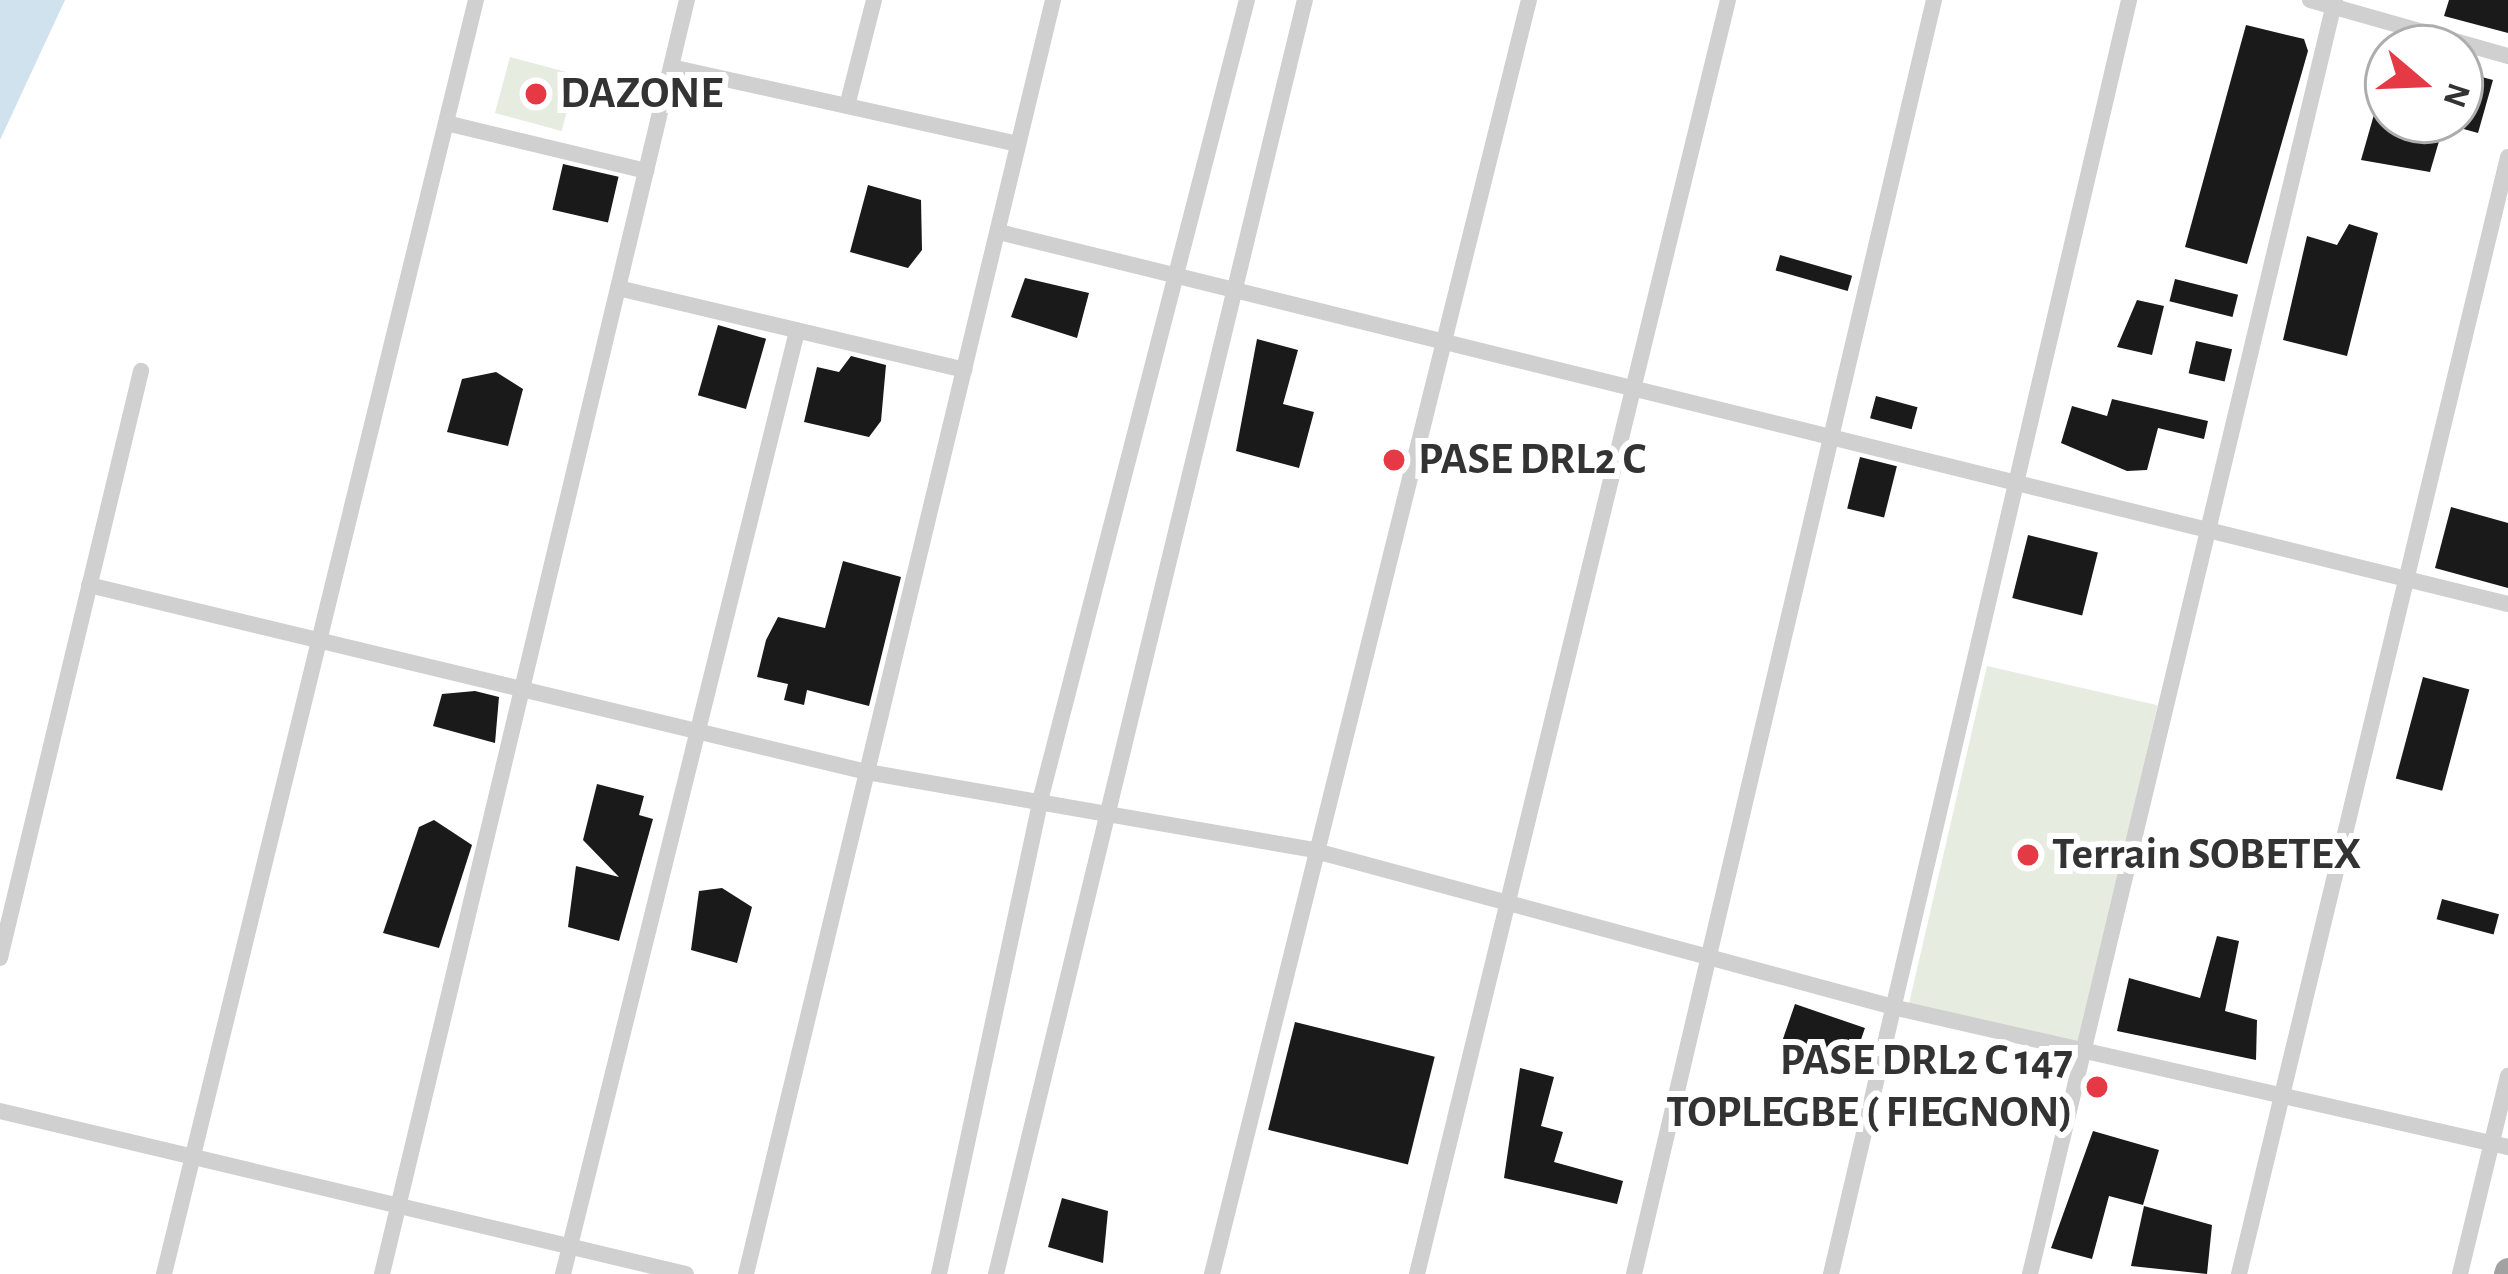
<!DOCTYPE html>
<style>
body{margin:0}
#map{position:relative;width:2508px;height:1274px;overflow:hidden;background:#fff;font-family:"Alegreya Sans",sans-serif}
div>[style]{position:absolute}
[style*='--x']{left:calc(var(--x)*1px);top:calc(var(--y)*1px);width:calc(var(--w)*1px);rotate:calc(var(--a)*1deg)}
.green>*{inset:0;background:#e6ecdf;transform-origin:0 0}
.water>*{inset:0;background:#cfe2ee}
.building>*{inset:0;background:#1a1a1a;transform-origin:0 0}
.minor>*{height:16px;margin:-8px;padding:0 8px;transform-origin:8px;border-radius:8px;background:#d0d0d0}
.trunk>*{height:27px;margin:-13.5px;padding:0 13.5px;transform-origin:13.5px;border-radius:13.5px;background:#a2a2a2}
.dots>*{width:33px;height:33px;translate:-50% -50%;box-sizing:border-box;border:6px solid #fff;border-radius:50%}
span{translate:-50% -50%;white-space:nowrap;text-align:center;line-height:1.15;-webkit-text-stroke:12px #fff;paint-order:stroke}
.poi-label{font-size:45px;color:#333;font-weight:700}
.left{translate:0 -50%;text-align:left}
.right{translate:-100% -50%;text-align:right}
.north{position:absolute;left:2364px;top:24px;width:120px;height:120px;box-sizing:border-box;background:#fff;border:3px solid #adadad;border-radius:50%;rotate:109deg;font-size:33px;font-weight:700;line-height:48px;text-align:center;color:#333}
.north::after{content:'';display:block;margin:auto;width:42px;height:54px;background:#e63946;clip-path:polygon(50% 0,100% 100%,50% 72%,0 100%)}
</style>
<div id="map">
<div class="green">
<div style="left:510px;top:57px;width:69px;height:58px;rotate:15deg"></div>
<div style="left:1987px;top:666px;width:175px;height:350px;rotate:13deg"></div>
</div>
<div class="water">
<div style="clip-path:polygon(0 0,65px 0,0 140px)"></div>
</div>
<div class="building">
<div style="clip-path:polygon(2449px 0,2508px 0,2508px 33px,2444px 16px)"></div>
<div style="clip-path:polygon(2246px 25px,2304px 39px,2308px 51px,2247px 264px,2185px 247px)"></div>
<div style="clip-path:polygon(2463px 72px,2493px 80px,2478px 133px,2460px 128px)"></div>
<div style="clip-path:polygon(2375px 111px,2442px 131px,2430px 172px,2361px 160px)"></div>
<div style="left:563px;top:164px;width:57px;height:47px;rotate:13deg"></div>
<div style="clip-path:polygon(868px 185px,921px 200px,922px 250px,908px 268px,850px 252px)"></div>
<div style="clip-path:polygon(2349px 224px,2378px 233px,2347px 356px,2283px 340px,2307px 236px,2337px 245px)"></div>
<div style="left:1780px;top:255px;width:75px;height:16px;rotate:16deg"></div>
<div style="clip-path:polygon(1025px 278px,1089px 293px,1077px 338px,1011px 317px)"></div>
<div style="left:2175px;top:279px;width:65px;height:23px;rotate:14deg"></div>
<div style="clip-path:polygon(2137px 300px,2164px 306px,2152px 355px,2117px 347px)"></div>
<div style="left:718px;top:325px;width:50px;height:73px;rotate:16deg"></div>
<div style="clip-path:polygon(1257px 339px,1298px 350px,1283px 404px,1314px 412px,1299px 468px,1236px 451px)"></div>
<div style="left:2196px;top:341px;width:37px;height:33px;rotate:13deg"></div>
<div style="clip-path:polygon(851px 356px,886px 365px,881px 421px,869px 437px,804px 422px,817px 367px,839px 372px)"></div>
<div style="clip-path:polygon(496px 372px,523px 389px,508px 446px,447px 432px,462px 379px)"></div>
<div style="left:1876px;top:396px;width:43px;height:23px;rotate:15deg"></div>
<div style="clip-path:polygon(2112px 399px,2208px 421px,2204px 439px,2158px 428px,2147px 470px,2127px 471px,2061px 443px,2072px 406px,2107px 416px)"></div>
<div style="left:1860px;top:457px;width:38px;height:53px;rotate:14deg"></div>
<div style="clip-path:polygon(2451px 507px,2508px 523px,2508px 588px,2435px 568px)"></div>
<div style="left:2028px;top:535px;width:72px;height:65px;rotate:14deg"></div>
<div style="clip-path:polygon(843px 561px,901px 577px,869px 706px,807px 690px,804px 705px,784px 700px,788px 684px,757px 677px,766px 640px,778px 617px,825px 628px)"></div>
<div style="left:2423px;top:677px;width:48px;height:105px;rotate:15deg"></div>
<div style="clip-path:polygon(475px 691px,499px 697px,495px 743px,433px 726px,442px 694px)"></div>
<div style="clip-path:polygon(597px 784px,644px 796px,639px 815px,653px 819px,619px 941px,568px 927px,576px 866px,619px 877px,583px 840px)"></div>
<div style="clip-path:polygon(434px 820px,472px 845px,439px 948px,383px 933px,419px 827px)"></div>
<div style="clip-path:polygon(722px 888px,752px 907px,737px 963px,691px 950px,699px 891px)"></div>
<div style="left:2442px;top:899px;width:59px;height:21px;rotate:15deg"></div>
<div style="clip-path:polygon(2217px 936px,2239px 941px,2225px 1011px,2257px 1020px,2256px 1060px,2117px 1031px,2129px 978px,2200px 998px)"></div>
<div style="left:1795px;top:1004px;width:74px;height:53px;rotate:19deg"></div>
<div style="left:1295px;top:1022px;width:144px;height:111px;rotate:14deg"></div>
<div style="clip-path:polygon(1520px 1068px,1554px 1077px,1541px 1126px,1563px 1132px,1554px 1162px,1623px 1181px,1617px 1204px,1504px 1178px)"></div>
<div style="clip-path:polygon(2093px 1131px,2159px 1150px,2143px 1205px,2109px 1196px,2092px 1259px,2051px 1248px)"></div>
<div style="clip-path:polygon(1062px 1198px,1108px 1211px,1103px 1263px,1048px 1247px)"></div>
<div style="clip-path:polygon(2144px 1206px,2212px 1225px,2207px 1274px,2131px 1266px)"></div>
</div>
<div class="minor">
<div style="--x:2310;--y:0;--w:206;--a:15.8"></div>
<div style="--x:671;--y:67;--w:355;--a:12.5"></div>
<div style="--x:847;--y:106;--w:109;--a:-75.7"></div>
<div style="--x:446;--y:123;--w:206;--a:13.5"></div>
<div style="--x:999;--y:232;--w:1554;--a:13.85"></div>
<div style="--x:618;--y:288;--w:356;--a:13.3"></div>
<div style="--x:89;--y:585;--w:800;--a:13.52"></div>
<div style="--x:867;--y:772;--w:452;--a:9.9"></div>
<div style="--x:1312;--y:850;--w:606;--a:15.11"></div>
<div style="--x:1897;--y:1008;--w:627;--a:12.82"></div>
<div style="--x:0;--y:958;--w:604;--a:-76.49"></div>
<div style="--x:0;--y:1111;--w:705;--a:13.37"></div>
<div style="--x:164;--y:1274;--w:1312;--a:-76.24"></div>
<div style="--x:382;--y:1274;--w:1310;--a:-76.54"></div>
<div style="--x:563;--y:1274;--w:972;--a:-76.06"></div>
<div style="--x:746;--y:1274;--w:1310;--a:-76.45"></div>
<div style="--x:939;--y:1274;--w:488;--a:-77.9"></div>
<div style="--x:1041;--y:797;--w:823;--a:-75.51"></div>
<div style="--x:996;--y:1274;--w:1311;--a:-76.37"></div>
<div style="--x:1212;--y:1274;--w:1313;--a:-76.03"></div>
<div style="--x:1417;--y:1274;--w:1311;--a:-76.28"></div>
<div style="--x:1634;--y:1274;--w:1309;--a:-76.75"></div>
<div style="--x:1831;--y:1274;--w:1308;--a:-76.83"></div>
<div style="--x:2030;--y:1274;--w:1310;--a:-76.54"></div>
<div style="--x:2239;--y:1274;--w:1149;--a:-76.46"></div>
<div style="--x:2460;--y:1274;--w:204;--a:-76.4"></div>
</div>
<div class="trunk">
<div style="--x:2507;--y:1274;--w:3;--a:-72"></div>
</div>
<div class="dots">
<div style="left:536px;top:94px;background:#e63946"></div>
<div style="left:1394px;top:460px;background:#e63946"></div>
<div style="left:2028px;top:855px;background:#e63946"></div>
<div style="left:2097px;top:1087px;background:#e63946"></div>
</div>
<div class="poi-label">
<span class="left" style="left:560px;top:94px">DAZONE</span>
<span class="left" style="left:1418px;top:460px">PASE DRL2 C</span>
<span class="left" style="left:2052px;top:855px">Terrain SOBETEX</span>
<span class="right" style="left:2073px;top:1087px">PASE DRL2 C 147<br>TOPLEGBE ( FIEGNON)</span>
</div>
<div class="north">N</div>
</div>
